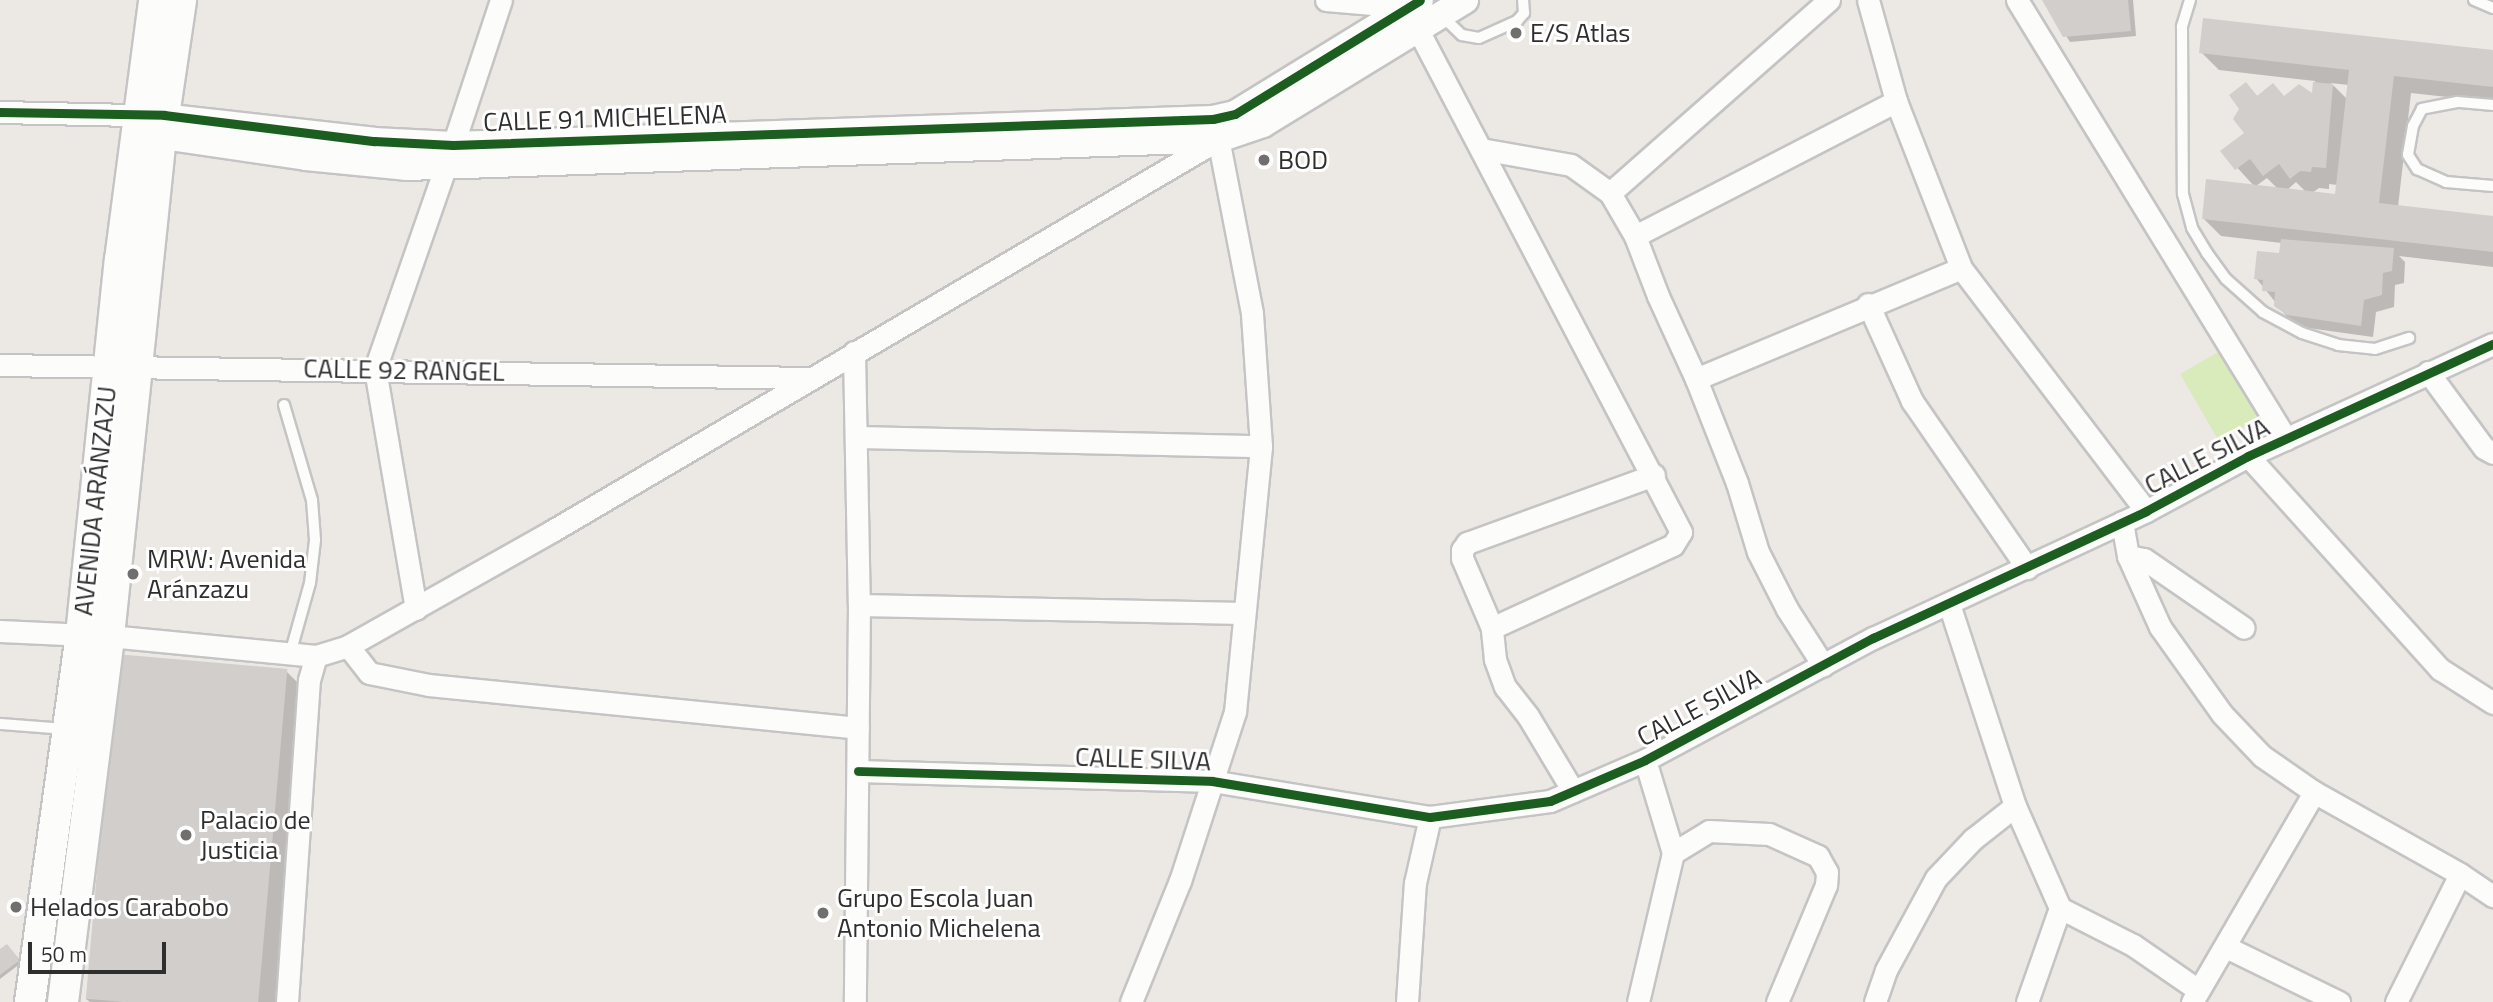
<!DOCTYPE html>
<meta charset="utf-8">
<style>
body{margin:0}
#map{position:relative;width:2493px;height:1002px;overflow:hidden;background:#ece8e4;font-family:"Titillium Web",sans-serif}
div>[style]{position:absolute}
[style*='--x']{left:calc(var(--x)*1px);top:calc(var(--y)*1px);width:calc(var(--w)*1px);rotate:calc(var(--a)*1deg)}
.pitch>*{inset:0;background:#d9eabb;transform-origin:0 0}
.shadow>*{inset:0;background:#0003}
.building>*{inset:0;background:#d1cecb;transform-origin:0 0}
.roads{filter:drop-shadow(2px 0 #c5c4c5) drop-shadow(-2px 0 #c5c4c5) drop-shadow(0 2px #c5c4c5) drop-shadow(0 -2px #c5c4c5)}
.service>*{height:10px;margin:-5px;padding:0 5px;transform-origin:5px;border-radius:5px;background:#fcfcfb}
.minor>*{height:21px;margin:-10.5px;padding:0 10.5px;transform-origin:10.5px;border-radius:10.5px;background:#fcfcfb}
.tertiary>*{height:26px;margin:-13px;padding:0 13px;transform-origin:13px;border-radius:13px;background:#fcfcfb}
.secondary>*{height:30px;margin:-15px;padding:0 15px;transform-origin:15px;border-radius:15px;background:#fcfcfb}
.cycleway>*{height:9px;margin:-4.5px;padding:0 4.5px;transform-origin:4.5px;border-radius:4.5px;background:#1b5e20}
.dots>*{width:19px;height:19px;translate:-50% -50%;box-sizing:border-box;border:4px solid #fff;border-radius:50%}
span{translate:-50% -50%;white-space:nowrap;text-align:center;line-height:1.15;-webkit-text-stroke:6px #fff;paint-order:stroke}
.poi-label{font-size:26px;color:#2e2e2e}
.left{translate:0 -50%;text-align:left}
.street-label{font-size:26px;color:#2e2e2e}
.scale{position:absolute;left:28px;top:942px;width:138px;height:32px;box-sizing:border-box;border:4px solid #2e2e2e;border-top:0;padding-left:9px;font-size:21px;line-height:24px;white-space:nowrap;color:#2e2e2e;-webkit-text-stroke:5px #fff;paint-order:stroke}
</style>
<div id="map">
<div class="pitch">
<div style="left:2220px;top:351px;width:78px;height:46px;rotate:60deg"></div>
</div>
<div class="shadow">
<div style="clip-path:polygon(2044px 0,2133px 0,2136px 36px,2070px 42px)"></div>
<div style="clip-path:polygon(evenodd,2201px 52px,2493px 52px,2493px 102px,2411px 93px,2398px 207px,2493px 218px,2493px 267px,2399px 256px,2405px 262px,2404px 283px,2395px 285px,2394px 307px,2376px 312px,2373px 337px,2301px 327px,2288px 318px,2256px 278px,2281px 255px,2282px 243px,2221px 236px,2203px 218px,2254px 186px,2223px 152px,2246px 134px,2242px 109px,2246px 84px,2258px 97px,2314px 97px,2315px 81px,2219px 70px,2201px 52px,2330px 83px,2349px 85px,2348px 100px,2335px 87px,2330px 83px,2201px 52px,2267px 178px,2278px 189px,2256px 186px,2267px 178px,2201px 52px,2296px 182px,2306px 192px,2287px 190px,2296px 182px,2201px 52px,2329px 184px,2338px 185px,2337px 196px,2312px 193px,2319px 188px,2329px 189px,2329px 184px)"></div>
<div style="clip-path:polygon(287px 672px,305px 690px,276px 1002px,90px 1002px,86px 999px)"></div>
<div style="clip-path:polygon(7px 946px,21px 963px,0 979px,0 951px)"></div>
</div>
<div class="building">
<div style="clip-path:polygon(2042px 0,2128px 0,2131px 31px,2063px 37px)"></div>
<div style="clip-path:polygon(2203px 18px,2493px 50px,2493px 87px,2394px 76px,2379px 203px,2493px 216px,2493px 252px,2202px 219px,2206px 179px,2335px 194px,2349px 70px,2199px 53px)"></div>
<div style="clip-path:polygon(2246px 82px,2257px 96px,2273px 83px,2284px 96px,2299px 84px,2312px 93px,2313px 82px,2333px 84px,2326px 168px,2312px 167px,2311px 172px,2300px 171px,2290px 179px,2279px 164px,2263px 176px,2250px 159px,2235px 170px,2220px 151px,2244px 133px,2233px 119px,2239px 109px,2229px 95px)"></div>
<div style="clip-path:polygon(2281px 239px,2394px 248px,2392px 271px,2383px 273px,2382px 295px,2364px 300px,2361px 326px,2287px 315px,2274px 306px,2275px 292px,2262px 291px,2263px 280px,2254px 279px,2257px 251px,2279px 253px)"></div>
<div style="left:116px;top:654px;width:172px;height:346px;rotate:5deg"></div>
<div style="clip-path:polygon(7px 944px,20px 960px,0 975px,0 949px)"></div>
</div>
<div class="roads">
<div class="service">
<div style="--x:2190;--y:0;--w:28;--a:107"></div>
<div style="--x:2182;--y:27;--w:167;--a:89.7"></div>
<div style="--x:2183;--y:194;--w:35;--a:75"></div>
<div style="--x:2192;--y:228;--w:29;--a:59"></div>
<div style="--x:2207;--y:253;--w:32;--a:54"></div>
<div style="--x:2226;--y:279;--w:50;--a:41.7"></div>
<div style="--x:2263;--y:312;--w:44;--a:28.3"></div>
<div style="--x:2302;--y:333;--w:38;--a:18"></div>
<div style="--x:2338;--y:345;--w:37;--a:6"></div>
<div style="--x:2375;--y:349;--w:36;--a:-18"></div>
<div style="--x:2474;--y:0;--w:21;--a:23"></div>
<div style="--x:1441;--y:15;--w:29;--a:44"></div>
<div style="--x:1462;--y:35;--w:17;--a:10"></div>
<div style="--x:1479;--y:38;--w:42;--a:-24.1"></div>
<div style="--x:1517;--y:21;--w:11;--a:-49"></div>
<div style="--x:1524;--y:13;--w:13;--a:-94"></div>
<div style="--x:2493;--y:105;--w:36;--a:-175"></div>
<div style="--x:2457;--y:102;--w:36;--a:169"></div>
<div style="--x:2422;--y:109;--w:19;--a:118"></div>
<div style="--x:2413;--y:126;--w:29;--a:100"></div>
<div style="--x:2408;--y:155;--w:17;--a:57"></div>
<div style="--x:2417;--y:169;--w:32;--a:24"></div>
<div style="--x:2446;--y:182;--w:47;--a:4.9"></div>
<div style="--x:284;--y:405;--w:99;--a:73.6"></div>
<div style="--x:312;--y:500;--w:40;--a:85.7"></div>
<div style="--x:315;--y:540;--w:43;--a:96.6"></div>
<div style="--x:310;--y:583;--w:74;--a:105.7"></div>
<div style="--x:0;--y:724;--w:67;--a:4.3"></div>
</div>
<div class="minor">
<div style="--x:1326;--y:0;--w:82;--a:4.9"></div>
<div style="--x:1868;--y:0;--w:105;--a:74.5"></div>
<div style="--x:1896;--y:101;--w:179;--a:68.7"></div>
<div style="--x:1961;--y:268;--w:305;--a:52.7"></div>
<div style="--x:2017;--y:0;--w:515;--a:58.5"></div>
<div style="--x:1417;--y:28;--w:569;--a:62.35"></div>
<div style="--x:1681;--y:532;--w:15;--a:122"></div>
<div style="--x:1673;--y:545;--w:199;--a:155.4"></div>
<div style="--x:0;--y:112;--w:137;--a:1.3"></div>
<div style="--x:453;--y:145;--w:153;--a:-71.7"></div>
<div style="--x:1481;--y:149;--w:91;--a:10.1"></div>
<div style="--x:1571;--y:165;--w:48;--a:35.7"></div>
<div style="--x:1610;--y:193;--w:50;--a:59.8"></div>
<div style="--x:1635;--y:236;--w:64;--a:69"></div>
<div style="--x:1658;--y:296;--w:91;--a:65.4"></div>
<div style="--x:1696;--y:379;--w:112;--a:68.5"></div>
<div style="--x:1737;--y:483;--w:72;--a:73.1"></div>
<div style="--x:1758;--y:552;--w:64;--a:63"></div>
<div style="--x:1787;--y:609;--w:67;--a:57.3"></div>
<div style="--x:1610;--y:193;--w:292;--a:-41.4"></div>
<div style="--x:1635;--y:236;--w:294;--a:-27.3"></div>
<div style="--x:1868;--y:304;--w:107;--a:65.6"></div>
<div style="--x:1912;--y:401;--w:203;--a:55.4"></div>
<div style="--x:854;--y:352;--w:253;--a:88.9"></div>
<div style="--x:859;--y:605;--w:397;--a:90.6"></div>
<div style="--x:0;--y:365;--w:809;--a:0.92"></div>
<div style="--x:2428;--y:372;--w:94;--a:53.6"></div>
<div style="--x:2484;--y:448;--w:10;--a:29"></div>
<div style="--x:1696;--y:379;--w:287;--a:-22.7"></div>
<div style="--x:858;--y:437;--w:403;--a:1.3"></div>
<div style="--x:2248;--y:456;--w:287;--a:48"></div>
<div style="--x:2440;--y:669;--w:63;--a:32.7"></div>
<div style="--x:2122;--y:522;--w:35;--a:80"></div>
<div style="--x:2128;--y:556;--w:78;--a:65.7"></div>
<div style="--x:2160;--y:627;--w:107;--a:54.5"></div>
<div style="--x:2222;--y:714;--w:58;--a:46.4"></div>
<div style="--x:2262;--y:756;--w:63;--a:34.7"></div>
<div style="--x:2314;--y:792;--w:167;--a:29.3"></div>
<div style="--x:2460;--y:874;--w:40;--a:34"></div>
<div style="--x:2128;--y:556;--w:16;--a:11"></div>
<div style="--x:2144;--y:559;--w:121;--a:34.6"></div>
<div style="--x:1949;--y:604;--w:213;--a:71.9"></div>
<div style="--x:2015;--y:806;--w:111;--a:66.2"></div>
<div style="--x:2060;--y:908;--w:82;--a:26.9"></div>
<div style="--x:2133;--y:945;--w:79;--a:34.7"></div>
<div style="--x:859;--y:605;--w:385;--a:1.2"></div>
<div style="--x:416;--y:609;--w:243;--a:-99.7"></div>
<div style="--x:375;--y:369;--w:216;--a:-70.8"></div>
<div style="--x:0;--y:631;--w:109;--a:2.6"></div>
<div style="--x:109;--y:636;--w:208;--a:5.5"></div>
<div style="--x:316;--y:656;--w:34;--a:-17"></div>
<div style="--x:348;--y:646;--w:234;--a:-29.4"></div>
<div style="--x:552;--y:531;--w:774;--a:-30.44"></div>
<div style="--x:348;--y:646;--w:34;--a:52"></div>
<div style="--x:369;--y:673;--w:61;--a:11.3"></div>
<div style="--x:429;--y:685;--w:431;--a:5.7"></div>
<div style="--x:1645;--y:760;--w:97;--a:73.2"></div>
<div style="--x:858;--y:771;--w:354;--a:1.6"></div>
<div style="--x:1212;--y:781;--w:221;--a:9.4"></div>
<div style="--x:1430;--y:817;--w:121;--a:-7.6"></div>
<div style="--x:1550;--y:801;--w:103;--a:-23.3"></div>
<div style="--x:1645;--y:760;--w:259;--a:-28.2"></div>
<div style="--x:1873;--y:638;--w:301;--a:-24.9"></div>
<div style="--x:2146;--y:511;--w:116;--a:-28.3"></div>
<div style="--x:2248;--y:456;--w:269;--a:-24.6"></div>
<div style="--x:1573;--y:791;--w:87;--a:-121"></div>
<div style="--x:1528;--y:716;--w:37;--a:-128"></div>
<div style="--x:1505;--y:687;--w:30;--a:-110"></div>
<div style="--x:1495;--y:659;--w:31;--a:-96"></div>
<div style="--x:1492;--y:628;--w:76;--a:-113.2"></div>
<div style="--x:1462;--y:558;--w:8;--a:-90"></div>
<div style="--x:1462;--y:550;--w:9;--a:-54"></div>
<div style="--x:1467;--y:543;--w:199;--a:-20"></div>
<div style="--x:2226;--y:947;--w:126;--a:26"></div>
<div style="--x:287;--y:1002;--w:323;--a:-86.1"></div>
<div style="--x:309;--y:680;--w:25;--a:-74"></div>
<div style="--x:1131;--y:1002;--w:131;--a:-68"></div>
<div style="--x:1180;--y:881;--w:178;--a:-72"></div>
<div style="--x:1235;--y:712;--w:267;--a:-84.4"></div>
<div style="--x:1261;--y:446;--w:133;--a:-93.9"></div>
<div style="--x:1252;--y:313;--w:189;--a:-101"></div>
<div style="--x:1407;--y:1002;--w:119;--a:-86.2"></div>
<div style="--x:1415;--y:883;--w:68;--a:-77.2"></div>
<div style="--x:1638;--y:1002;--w:153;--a:-76.8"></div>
<div style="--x:1673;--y:853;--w:42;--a:-31.4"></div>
<div style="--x:1709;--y:831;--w:60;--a:2.9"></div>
<div style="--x:1769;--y:834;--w:54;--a:24.2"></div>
<div style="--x:1818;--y:856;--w:18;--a:61"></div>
<div style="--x:1827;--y:872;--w:13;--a:94"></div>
<div style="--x:1826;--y:885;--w:127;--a:112.7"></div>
<div style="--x:1875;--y:1002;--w:34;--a:-71"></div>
<div style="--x:1886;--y:970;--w:105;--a:-61.5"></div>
<div style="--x:1936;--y:878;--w:54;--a:-46.5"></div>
<div style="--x:1973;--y:839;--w:53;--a:-38.2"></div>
<div style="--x:2027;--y:1002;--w:100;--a:-70.7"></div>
<div style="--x:2192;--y:1002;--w:243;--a:-59.8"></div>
<div style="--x:2396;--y:1002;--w:143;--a:-63.4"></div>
</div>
<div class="tertiary">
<div style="--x:144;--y:115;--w:231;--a:6.4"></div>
<div style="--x:374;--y:141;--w:79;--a:2.9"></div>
<div style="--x:453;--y:145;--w:760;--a:-1.96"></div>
<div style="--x:1213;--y:119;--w:23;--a:-13"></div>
<div style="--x:1235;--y:114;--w:217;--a:-31.6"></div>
<div style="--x:142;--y:133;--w:166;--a:8.3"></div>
<div style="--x:306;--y:157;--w:100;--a:5.7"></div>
<div style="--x:406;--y:167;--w:813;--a:-1.97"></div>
<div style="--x:1219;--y:139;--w:46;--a:-18.8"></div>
<div style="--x:1263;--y:124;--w:237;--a:-31.5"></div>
</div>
<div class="secondary">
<div style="--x:30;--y:1002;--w:371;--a:-82.1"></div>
<div style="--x:81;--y:635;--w:377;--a:-84.1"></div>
<div style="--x:120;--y:260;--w:262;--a:-82.5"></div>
<div style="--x:63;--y:1002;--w:369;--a:-82.8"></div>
<div style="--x:109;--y:636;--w:503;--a:-84.06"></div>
<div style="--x:161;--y:136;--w:137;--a:-81.6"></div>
</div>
</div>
<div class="cycleway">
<div style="--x:0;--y:112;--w:164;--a:1"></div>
<div style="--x:164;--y:115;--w:212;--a:7.1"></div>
<div style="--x:374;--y:141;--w:79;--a:2.9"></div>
<div style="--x:453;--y:145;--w:760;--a:-1.96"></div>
<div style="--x:1213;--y:119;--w:23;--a:-13"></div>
<div style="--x:1235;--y:114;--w:217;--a:-31.6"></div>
<div style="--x:858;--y:771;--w:354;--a:1.6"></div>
<div style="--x:1212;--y:781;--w:221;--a:9.4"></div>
<div style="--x:1430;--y:817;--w:121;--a:-7.6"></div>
<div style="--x:1550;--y:801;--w:103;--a:-23.3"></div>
<div style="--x:1645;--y:760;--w:259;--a:-28.2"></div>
<div style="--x:1873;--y:638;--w:301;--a:-24.9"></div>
<div style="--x:2146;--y:511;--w:116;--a:-28.3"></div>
<div style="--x:2248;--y:456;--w:269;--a:-24.6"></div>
</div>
<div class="dots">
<div style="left:1516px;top:33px;background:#706f6e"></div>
<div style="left:1264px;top:160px;background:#706f6e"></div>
<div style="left:133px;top:574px;background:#706f6e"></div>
<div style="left:186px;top:835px;background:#706f6e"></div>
<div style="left:16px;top:907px;background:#706f6e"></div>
<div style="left:823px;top:913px;background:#706f6e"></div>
</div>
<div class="poi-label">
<span class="left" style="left:1530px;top:33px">E/S Atlas</span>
<span class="left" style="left:1278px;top:160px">BOD</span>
<span class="left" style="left:147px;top:574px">MRW: Avenida<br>Aránzazu</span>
<span class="left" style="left:200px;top:835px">Palacio de<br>Justicia</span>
<span class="left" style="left:837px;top:913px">Grupo Escola Juan<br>Antonio Michelena</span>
<span class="left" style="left:30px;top:907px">Helados Carabobo</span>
</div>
<div class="street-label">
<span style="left:605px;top:118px;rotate:-2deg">CALLE 91 MICHELENA</span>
<span style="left:404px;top:370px;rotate:1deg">CALLE 92 RANGEL</span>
<span style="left:2207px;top:456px;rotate:-27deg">CALLE SILVA</span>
<span style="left:95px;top:501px;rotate:-84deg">AVENIDA ARÁNZAZU</span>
<span style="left:1699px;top:707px;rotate:-28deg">CALLE SILVA</span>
<span style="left:1143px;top:759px;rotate:2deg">CALLE SILVA</span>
</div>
<div class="scale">50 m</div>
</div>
